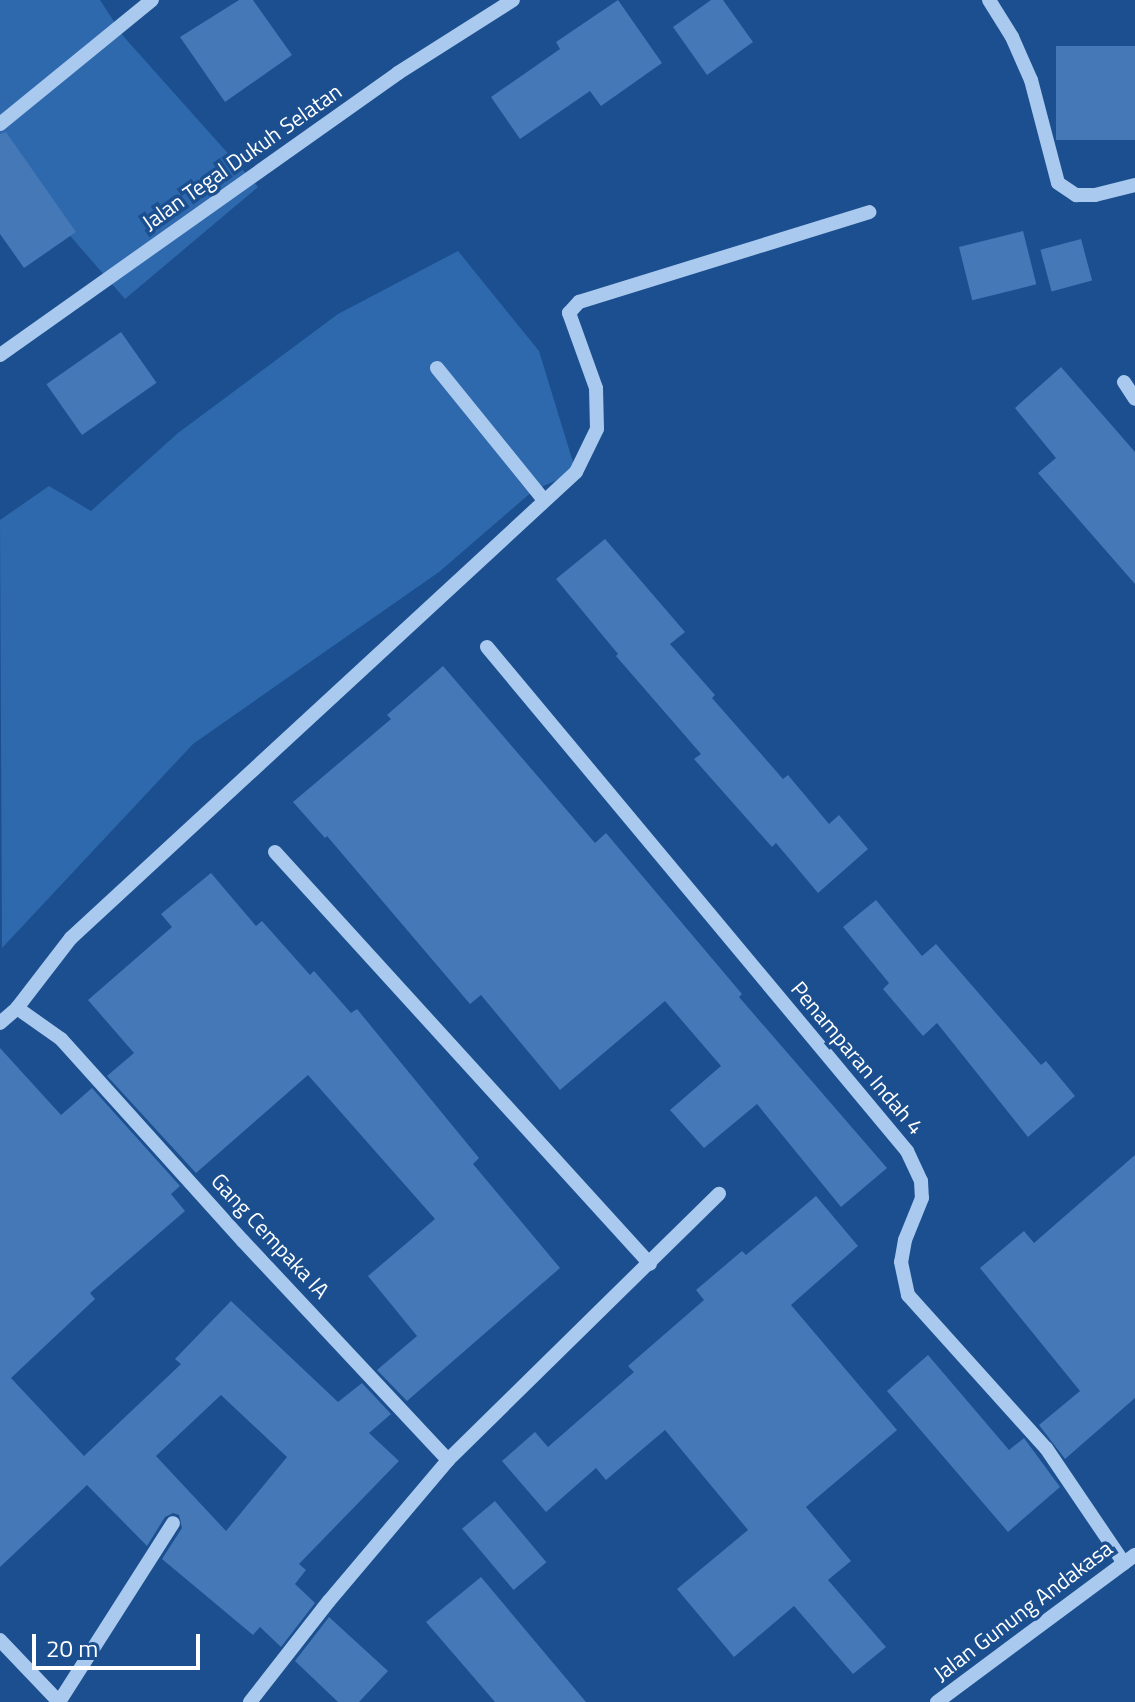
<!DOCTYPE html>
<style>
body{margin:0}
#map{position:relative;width:1135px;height:1702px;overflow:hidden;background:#1b4f8f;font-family:"Titillium Web",sans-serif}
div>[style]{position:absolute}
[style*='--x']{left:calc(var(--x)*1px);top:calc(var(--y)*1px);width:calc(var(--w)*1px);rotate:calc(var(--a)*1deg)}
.green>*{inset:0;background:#2e69ad}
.building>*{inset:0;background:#4478b7;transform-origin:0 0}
.minor>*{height:14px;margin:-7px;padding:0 7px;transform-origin:7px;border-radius:7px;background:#a9c9ee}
span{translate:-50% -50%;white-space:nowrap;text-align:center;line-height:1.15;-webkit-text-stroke:7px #1b4f8f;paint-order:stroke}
.street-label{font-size:22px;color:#fff}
.scale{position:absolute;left:32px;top:1634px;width:168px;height:36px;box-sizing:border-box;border:4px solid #fff;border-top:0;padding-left:10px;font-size:24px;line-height:28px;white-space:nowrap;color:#fff;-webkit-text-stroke:6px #1b4f8f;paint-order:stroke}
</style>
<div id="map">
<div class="green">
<div style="clip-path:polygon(0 0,100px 0,124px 37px,258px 187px,125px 299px,0 155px)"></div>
<div style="clip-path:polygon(458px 251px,539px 351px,576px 472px,534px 490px,439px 572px,193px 744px,2px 948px,0 520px,49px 486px,91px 511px,178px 433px,338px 314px)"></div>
</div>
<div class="building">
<div style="clip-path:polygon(239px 0,253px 0,292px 55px,225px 102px,180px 37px)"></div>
<div style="clip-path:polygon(618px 0,662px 63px,601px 106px,590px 91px,520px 139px,491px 97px,560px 49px,556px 42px)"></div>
<div style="clip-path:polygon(711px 0,723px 0,753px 42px,707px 75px,673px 27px)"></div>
<div style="left:1135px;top:46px;width:94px;height:79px;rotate:90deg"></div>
<div style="clip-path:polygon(6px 132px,76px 232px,24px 268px,0 234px,0 134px)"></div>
<div style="left:1023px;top:231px;width:55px;height:66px;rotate:76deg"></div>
<div style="left:1081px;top:239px;width:43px;height:42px;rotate:75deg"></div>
<div style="left:121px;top:332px;width:62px;height:91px;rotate:55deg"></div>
<div style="clip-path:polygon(1061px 367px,1135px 452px,1135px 584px,1038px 473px,1056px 458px,1015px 408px)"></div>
<div style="clip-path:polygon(605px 539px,685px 632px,670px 644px,715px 695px,712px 698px,783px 779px,788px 775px,829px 824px,839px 815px,868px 849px,818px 893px,776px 843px,772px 847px,694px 759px,701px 754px,616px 656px,618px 654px,556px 579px)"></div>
<div style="clip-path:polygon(443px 666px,595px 843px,606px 833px,742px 994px,739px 997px,887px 1168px,841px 1207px,757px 1104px,704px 1148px,670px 1110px,721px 1066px,665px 1001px,560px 1090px,481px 995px,470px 1004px,327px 836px,325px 838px,293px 802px,391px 719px,387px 715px)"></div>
<div style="clip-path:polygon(211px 873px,256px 926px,262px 921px,310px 975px,314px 971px,351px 1013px,357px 1009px,479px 1158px,473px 1164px,560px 1268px,407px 1401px,377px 1370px,417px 1336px,368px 1276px,435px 1219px,308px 1075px,196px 1173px,107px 1076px,134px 1053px,88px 1000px,172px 927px,161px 914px)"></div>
<div style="clip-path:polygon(876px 900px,922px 956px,936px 944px,1041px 1065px,1046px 1061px,1075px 1096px,1028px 1137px,937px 1023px,923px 1036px,883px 989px,889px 983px,843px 927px)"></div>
<div style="clip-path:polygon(evenodd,0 1048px,61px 1115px,92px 1088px,180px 1186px,171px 1194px,185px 1211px,90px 1293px,95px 1299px,11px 1378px,84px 1456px,181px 1364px,175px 1359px,231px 1301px,338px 1402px,362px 1383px,391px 1414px,369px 1433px,399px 1461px,299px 1564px,306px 1570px,295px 1584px,315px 1603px,281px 1647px,260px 1627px,253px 1635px,162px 1559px,182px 1528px,179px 1515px,173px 1513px,165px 1517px,147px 1546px,87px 1485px,0 1567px,0 1048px,221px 1395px,287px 1457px,226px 1531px,156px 1456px,221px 1395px)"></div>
<div style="clip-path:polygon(1135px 1155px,1135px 1398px,1065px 1459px,1039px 1425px,1080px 1391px,980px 1268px,1024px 1231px,1034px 1243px)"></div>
<div style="clip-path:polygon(816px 1196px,858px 1246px,791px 1305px,897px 1430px,806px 1507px,851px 1561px,828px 1580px,886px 1647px,853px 1674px,794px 1606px,734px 1657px,677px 1589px,748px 1530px,665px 1430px,606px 1480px,596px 1468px,546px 1512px,502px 1461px,535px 1432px,548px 1447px,634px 1372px,628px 1366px,704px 1300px,696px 1290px,742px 1251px,746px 1255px)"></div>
<div style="clip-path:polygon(928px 1355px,1009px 1450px,1024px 1438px,1060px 1487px,1008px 1532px,887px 1391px)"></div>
<div style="left:495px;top:1501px;width:80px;height:43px;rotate:50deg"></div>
<div style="clip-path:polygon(481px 1577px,586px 1702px,495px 1702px,426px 1622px)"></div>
<div style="clip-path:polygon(329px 1617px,388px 1671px,359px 1702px,338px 1702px,295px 1661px)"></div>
</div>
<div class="minor">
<div style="--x:989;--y:0;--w:44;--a:58.1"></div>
<div style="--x:1012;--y:37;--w:47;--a:66.2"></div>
<div style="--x:1031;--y:80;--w:106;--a:75.3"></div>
<div style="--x:1058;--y:183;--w:22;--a:34"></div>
<div style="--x:1076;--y:195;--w:19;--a:0"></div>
<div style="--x:1095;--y:195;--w:41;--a:-14"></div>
<div style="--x:0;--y:124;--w:196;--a:-39.2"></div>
<div style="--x:0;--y:355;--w:488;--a:-35.3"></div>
<div style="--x:398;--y:73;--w:136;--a:-32.4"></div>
<div style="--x:437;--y:368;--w:170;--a:51"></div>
<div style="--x:1124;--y:382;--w:20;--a:57"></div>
<div style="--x:487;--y:647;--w:656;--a:50.19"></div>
<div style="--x:907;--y:1151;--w:33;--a:65"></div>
<div style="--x:921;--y:1181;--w:17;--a:87"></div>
<div style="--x:922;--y:1198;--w:45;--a:112"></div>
<div style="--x:905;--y:1240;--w:22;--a:100"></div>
<div style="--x:901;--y:1262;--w:34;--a:78"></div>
<div style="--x:908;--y:1295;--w:206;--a:48"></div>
<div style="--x:1046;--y:1448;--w:139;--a:55.9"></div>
<div style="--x:275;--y:852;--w:557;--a:47.69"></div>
<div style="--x:17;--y:1008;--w:88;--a:-52.4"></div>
<div style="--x:71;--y:938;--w:687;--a:-42.7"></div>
<div style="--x:576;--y:472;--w:48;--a:-64"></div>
<div style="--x:597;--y:429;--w:41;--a:-91.4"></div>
<div style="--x:596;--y:388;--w:80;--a:-109.8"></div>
<div style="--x:569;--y:313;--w:15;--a:-48"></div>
<div style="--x:579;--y:302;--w:304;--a:-17.2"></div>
<div style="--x:0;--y:1023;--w:23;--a:-41"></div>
<div style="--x:17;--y:1008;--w:54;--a:35.2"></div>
<div style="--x:61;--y:1039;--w:272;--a:48"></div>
<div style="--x:243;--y:1241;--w:300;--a:46.9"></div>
<div style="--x:0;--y:1640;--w:86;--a:46.4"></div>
<div style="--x:59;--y:1702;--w:212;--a:-57.5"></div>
<div style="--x:250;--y:1702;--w:128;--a:-52"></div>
<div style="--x:329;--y:1601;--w:185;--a:-49.8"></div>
<div style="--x:448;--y:1460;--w:380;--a:-44.5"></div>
<div style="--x:937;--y:1702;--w:247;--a:-36.6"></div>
</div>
<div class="street-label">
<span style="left:242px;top:157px;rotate:-35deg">Jalan Tegal Dukuh Selatan</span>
<span style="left:857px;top:1058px;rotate:50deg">Penamparan Indah 4</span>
<span style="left:270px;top:1236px;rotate:47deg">Gang Cempaka IA</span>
<span style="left:1023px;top:1611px;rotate:-37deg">Jalan Gunung Andakasa</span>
</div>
<div class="scale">20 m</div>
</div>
